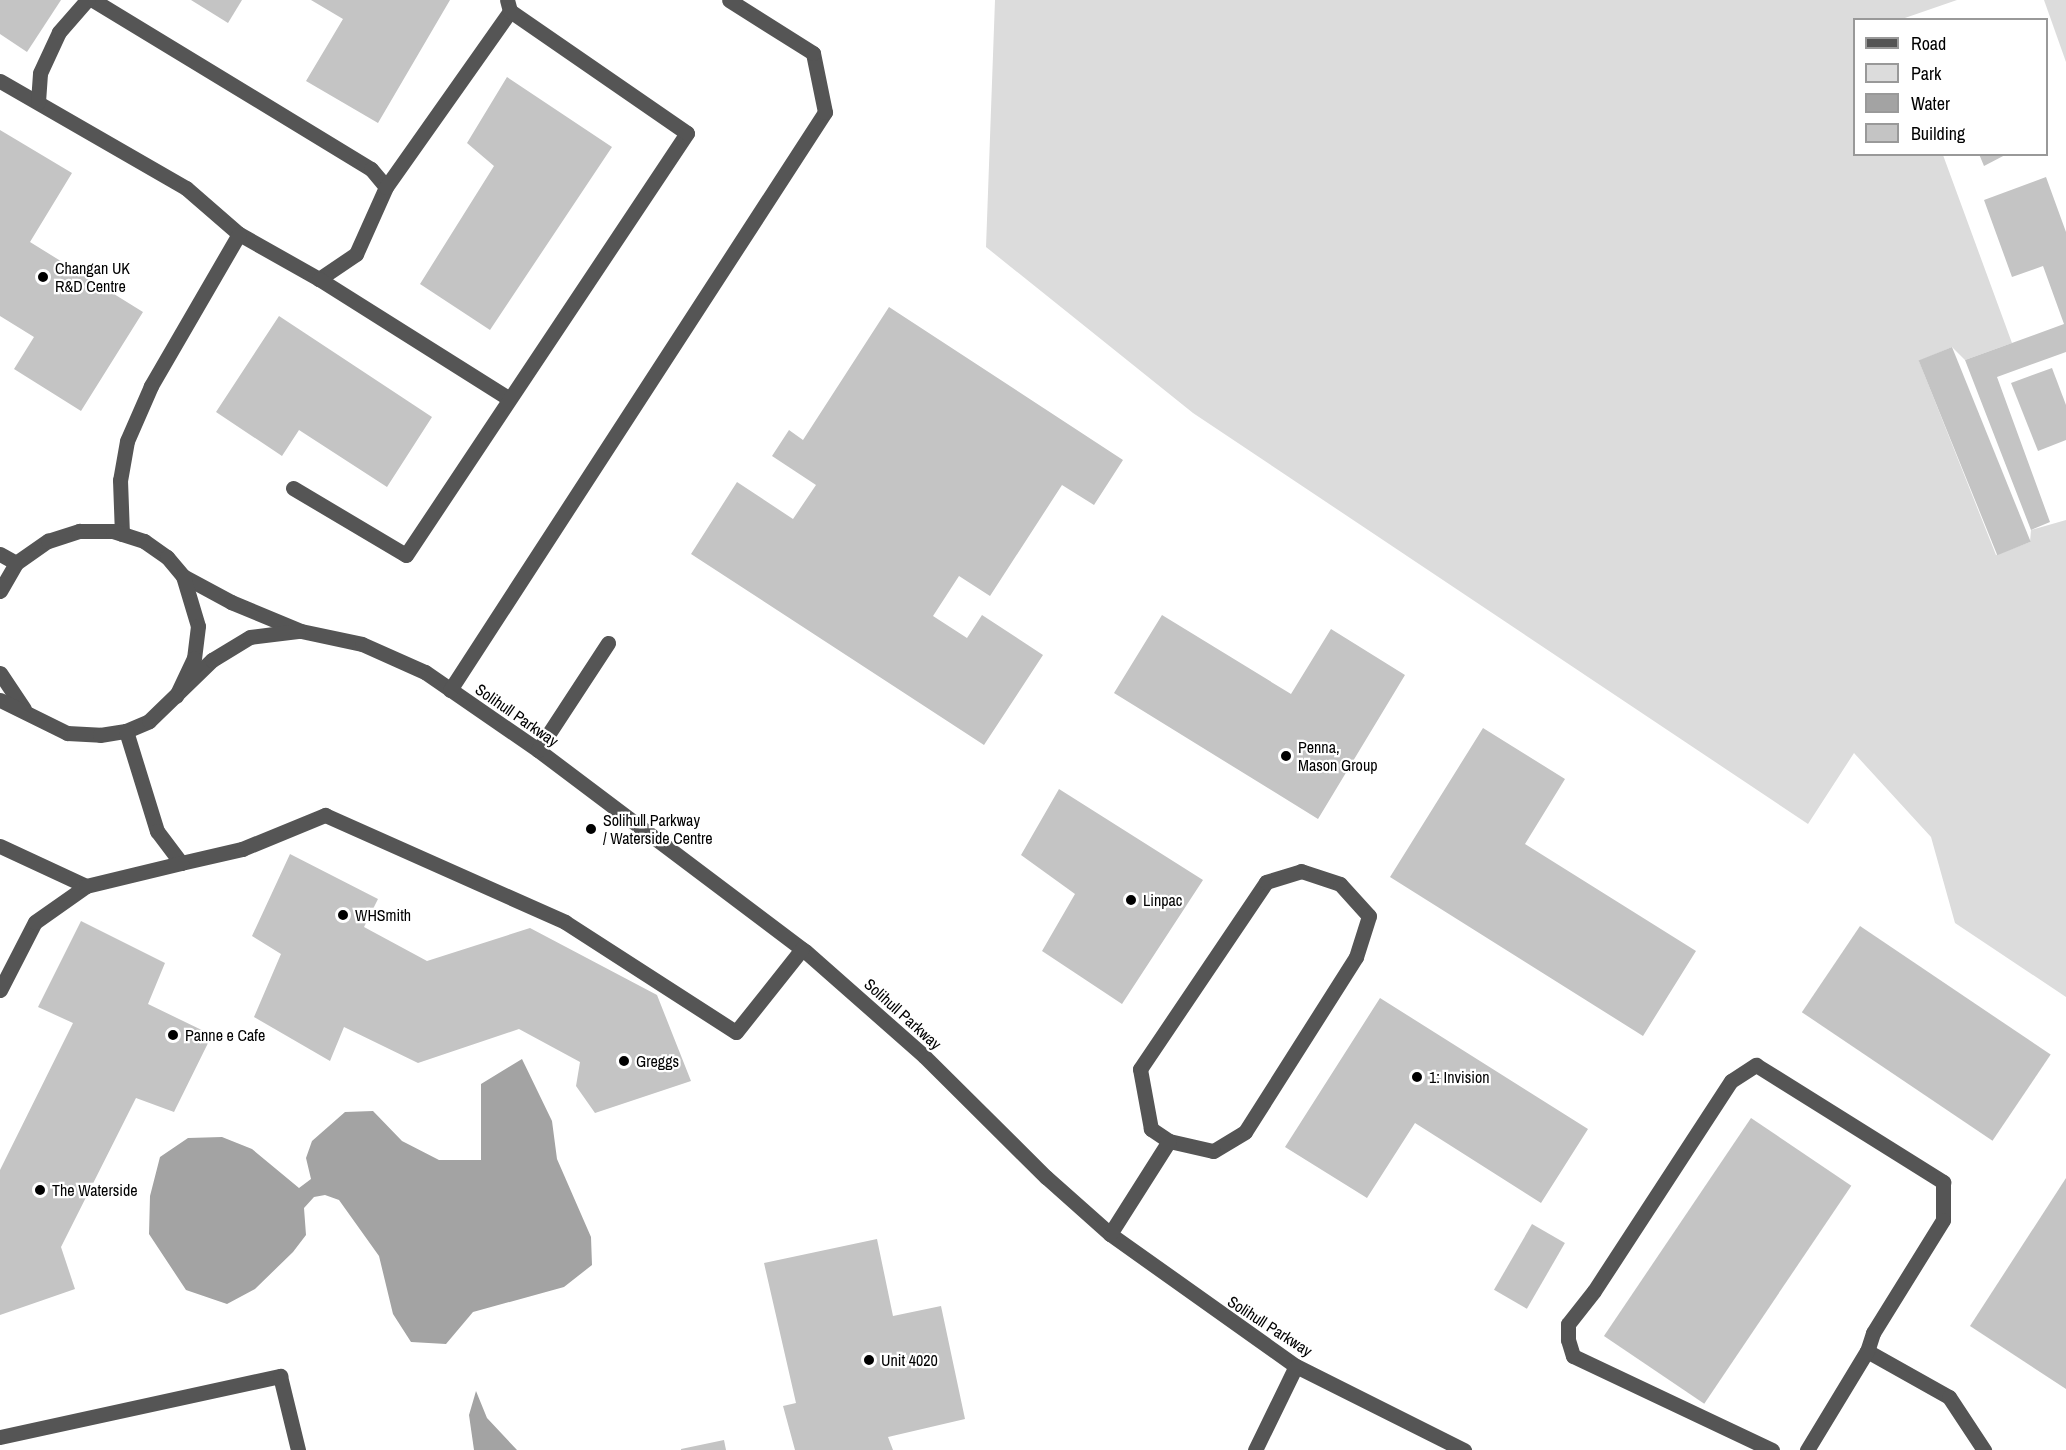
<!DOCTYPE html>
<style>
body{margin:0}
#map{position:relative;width:2066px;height:1450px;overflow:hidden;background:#fff;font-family:"Archivo Narrow",sans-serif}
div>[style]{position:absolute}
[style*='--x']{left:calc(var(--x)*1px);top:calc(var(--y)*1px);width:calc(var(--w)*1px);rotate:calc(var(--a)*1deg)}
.green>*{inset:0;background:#dcdcdc}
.water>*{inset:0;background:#a3a3a3}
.building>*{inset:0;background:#c4c4c4;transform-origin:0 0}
.minor>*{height:15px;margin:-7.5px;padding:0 7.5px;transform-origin:7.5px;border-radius:7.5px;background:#555}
.dots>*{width:16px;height:16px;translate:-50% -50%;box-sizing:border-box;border:3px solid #fff;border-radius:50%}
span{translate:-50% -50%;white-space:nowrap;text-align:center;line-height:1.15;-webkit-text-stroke:4.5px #fff;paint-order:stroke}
.poi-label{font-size:16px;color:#000}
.left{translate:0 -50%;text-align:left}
.street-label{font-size:16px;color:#000}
.legend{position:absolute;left:1853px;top:18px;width:195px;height:138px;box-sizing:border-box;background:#fff;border:2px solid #999;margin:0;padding:8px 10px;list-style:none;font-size:18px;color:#000}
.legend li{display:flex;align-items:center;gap:12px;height:30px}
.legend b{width:30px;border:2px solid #999}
</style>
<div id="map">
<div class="green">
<div style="clip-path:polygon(995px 0,1957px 0,1902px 19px,1854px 20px,1854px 154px,1943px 155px,2012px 343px,1965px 360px,1952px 347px,1919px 361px,1996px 555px,2030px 542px,2031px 530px,2066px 520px,2066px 997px,1955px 923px,1931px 837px,1854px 753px,1808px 824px,1193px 413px,986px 247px)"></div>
<div style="clip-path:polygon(2044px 0,2066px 0,2066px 62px)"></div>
</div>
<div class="water">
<div style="clip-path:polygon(522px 1059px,552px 1121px,557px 1159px,591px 1237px,592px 1265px,564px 1287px,473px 1312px,446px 1344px,411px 1342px,393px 1314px,379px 1256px,339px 1200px,325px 1195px,314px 1197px,304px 1208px,306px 1235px,293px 1252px,255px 1289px,227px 1304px,186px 1290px,149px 1234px,150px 1196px,160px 1157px,188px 1138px,222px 1137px,252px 1149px,299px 1188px,311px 1179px,306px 1158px,312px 1141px,345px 1112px,373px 1111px,402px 1141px,439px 1160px,481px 1160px,481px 1084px)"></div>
<div style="clip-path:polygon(476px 1391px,487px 1418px,517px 1450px,474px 1450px,469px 1415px)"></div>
</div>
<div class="building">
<div style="clip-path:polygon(0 0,61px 0,27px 52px,0 34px)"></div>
<div style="clip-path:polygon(191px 0,242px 0,228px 23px)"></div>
<div style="clip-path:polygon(311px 0,450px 0,378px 123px,306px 81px,343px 19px)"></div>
<div style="clip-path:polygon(507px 77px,612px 147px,490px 330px,420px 284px,494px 166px,467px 143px)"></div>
<div style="clip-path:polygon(0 130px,72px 173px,30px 242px,143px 312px,81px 411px,14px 369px,34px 337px,0 316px)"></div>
<div style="clip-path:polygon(1979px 154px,2007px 154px,1984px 166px)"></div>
<div style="clip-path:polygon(2046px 177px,2066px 232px,2066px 352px,1997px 377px,2050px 522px,2031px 530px,1965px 360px,2064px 324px,2043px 266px,2012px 277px,1984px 200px)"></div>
<div style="clip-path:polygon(889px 307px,1123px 460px,1094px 505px,1062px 485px,990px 596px,959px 576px,933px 616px,967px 638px,982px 615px,1043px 655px,984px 745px,691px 554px,737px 482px,793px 519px,816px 485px,772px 456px,789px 430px,803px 440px)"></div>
<div style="clip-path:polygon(279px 316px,432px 417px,387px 487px,299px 430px,282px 456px,216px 412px)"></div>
<div style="left:1952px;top:347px;width:210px;height:36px;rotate:68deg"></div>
<div style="clip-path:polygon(2052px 368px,2066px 405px,2066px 440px,2038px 451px,2011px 383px)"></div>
<div style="clip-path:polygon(1162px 615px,1291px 694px,1331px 629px,1405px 675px,1318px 819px,1114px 693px)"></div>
<div style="clip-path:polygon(1483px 728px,1565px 779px,1525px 844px,1696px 951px,1643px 1036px,1390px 877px)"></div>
<div style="clip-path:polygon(1059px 789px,1203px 880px,1122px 1004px,1042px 951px,1075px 894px,1021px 855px)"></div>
<div style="clip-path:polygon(290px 854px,378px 899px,364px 927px,427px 961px,530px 928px,657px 995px,691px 1081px,595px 1113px,576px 1086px,580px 1062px,519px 1029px,418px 1063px,344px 1027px,330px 1061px,254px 1017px,281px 954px,252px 936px)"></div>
<div style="clip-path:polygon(81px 921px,165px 963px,148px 1004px,212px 1035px,174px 1112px,136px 1098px,61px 1247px,75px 1289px,0 1315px,0 1170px,73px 1023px,38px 1007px)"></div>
<div style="left:1860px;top:926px;width:230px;height:104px;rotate:34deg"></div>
<div style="clip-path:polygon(1380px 998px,1588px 1129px,1541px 1203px,1415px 1123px,1367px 1198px,1285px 1147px)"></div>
<div style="left:1751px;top:1118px;width:121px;height:263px;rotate:34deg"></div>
<div style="clip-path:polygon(2066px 1178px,2066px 1389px,1970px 1326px)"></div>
<div style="left:1532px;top:1224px;width:38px;height:76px;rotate:30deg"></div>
<div style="clip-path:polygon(877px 1239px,893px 1316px,941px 1306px,965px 1419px,888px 1437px,893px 1450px,795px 1450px,783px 1406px,796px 1403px,764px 1263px)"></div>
<div style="clip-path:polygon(724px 1440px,726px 1450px,681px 1450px,681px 1449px)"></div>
</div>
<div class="minor">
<div style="--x:93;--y:0;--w:325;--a:31.3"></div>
<div style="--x:371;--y:169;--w:23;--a:50"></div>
<div style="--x:386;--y:187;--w:73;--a:114.1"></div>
<div style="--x:356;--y:254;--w:45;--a:146"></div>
<div style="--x:319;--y:279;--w:92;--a:-150.6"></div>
<div style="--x:0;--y:81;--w:215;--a:29.9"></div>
<div style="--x:186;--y:188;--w:70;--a:41"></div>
<div style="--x:239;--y:234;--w:176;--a:120.1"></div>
<div style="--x:151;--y:386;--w:60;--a:113.6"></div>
<div style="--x:127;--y:441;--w:40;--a:100"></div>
<div style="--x:120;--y:480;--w:54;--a:87.9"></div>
<div style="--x:38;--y:102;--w:29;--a:-86"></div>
<div style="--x:40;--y:73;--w:45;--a:-65.1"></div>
<div style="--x:59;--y:32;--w:43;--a:-48.8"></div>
<div style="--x:386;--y:187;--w:215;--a:-54.8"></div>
<div style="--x:510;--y:11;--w:11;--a:-105"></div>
<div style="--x:319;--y:279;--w:223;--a:32.2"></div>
<div style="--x:293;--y:488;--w:131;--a:30.7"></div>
<div style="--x:406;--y:555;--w:507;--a:-56.34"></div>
<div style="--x:687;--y:133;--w:215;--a:-145.4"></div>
<div style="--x:0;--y:554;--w:18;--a:29"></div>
<div style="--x:183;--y:576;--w:55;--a:28.4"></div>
<div style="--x:231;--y:602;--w:76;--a:22.5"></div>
<div style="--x:301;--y:631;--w:62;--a:12"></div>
<div style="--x:362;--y:644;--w:69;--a:24"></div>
<div style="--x:425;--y:672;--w:137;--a:34.6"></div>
<div style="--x:538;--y:750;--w:334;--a:37"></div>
<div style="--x:805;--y:951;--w:159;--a:41.4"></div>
<div style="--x:924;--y:1056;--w:172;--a:44.8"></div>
<div style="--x:1046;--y:1177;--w:86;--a:41.7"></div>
<div style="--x:1110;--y:1234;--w:228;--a:35.4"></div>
<div style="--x:1296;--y:1366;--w:188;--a:26.6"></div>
<div style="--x:0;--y:591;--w:32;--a:-60"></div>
<div style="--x:16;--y:563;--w:39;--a:-35"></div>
<div style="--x:48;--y:541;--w:33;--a:-18"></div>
<div style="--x:79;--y:531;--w:34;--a:0"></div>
<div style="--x:113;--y:531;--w:33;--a:18"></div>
<div style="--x:144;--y:541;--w:28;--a:35"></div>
<div style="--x:167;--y:557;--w:25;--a:50"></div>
<div style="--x:183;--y:576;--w:52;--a:73.3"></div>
<div style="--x:198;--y:626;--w:32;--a:97"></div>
<div style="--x:194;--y:658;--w:42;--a:115.3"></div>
<div style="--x:0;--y:673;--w:43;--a:56.3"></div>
<div style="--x:450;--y:690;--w:689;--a:-57.02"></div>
<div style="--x:825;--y:112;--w:60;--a:-101.5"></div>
<div style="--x:813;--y:53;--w:99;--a:-147.8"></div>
<div style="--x:0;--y:700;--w:75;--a:26.2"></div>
<div style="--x:67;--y:733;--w:33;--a:3"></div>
<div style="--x:100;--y:735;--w:26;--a:-9"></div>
<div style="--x:126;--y:731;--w:25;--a:-23"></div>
<div style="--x:149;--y:721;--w:88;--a:-44.1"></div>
<div style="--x:212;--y:660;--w:44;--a:-31.2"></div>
<div style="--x:250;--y:637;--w:48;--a:-7.1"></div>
<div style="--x:126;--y:731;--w:105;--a:72.8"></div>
<div style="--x:157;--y:831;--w:40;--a:53"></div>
<div style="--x:181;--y:863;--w:63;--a:-12.9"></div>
<div style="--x:242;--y:849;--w:90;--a:-22.3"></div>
<div style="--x:325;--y:815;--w:263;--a:24"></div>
<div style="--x:565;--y:922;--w:203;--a:32.8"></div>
<div style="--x:736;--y:1032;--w:106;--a:-51.5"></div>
<div style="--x:538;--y:750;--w:128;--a:-56.8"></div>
<div style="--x:0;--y:846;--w:95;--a:24.9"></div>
<div style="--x:1301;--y:871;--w:41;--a:18.4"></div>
<div style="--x:1340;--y:884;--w:43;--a:47.8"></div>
<div style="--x:1369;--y:916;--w:43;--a:107.6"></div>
<div style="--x:1356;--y:957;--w:207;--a:122.4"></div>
<div style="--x:1245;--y:1132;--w:37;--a:149"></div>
<div style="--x:1213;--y:1151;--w:45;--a:-167.2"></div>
<div style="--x:1169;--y:1141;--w:22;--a:-146"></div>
<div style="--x:1151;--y:1129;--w:61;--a:-100.4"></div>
<div style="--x:1140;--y:1069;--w:225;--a:-56"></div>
<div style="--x:1266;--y:882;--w:37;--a:-17"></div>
<div style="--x:0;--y:990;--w:76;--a:-62.8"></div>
<div style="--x:35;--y:922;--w:62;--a:-35.2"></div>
<div style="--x:86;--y:886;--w:98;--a:-13.6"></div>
<div style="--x:1110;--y:1234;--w:110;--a:-57.6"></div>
<div style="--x:1867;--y:1351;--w:94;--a:29.3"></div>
<div style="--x:1949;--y:1397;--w:64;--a:56.6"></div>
<div style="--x:0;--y:1437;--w:287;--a:-12.3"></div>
<div style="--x:280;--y:1376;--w:76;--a:76.3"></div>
<div style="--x:1255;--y:1450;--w:93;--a:-64"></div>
<div style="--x:1772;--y:1450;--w:220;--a:-154.7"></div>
<div style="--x:1573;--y:1356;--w:17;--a:-107"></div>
<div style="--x:1568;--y:1340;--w:16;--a:-90"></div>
<div style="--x:1568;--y:1324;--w:42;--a:-51.8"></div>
<div style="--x:1594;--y:1291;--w:251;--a:-56.9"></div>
<div style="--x:1731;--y:1081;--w:30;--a:-33"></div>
<div style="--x:1756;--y:1065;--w:221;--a:32"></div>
<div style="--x:1943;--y:1182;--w:38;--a:90"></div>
<div style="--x:1943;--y:1220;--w:133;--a:121.8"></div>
<div style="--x:1873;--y:1333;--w:19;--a:108"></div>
<div style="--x:1867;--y:1351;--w:116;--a:121.2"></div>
</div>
<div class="dots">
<div style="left:43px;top:277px;background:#000"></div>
<div style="left:1286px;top:756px;background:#000"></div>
<div style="left:591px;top:829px;background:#000"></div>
<div style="left:1131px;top:900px;background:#000"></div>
<div style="left:343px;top:915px;background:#000"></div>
<div style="left:173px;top:1035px;background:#000"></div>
<div style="left:624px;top:1061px;background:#000"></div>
<div style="left:1417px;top:1077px;background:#000"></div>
<div style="left:40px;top:1190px;background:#000"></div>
<div style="left:869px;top:1360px;background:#000"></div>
</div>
<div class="poi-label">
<span class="left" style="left:55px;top:277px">Changan UK<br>R&amp;D Centre</span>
<span class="left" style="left:1298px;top:756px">Penna,<br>Mason Group</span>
<span class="left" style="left:603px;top:829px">Solihull Parkway<br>/ Waterside Centre</span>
<span class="left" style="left:1143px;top:900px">Linpac</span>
<span class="left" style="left:355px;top:915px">WHSmith</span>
<span class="left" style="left:185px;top:1035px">Panne e Cafe</span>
<span class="left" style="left:636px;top:1061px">Greggs</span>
<span class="left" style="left:1429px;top:1077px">1: Invision</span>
<span class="left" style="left:52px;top:1190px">The Waterside</span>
<span class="left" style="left:881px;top:1360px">Unit 4020</span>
</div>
<div class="street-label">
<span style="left:517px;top:715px;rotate:35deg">Solihull Parkway</span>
<span style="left:903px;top:1014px;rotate:42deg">Solihull Parkway</span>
<span style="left:1270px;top:1326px;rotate:33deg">Solihull Parkway</span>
</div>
<ul class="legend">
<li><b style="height:8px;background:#555"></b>Road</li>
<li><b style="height:16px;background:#dcdcdc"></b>Park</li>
<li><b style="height:16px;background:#a3a3a3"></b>Water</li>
<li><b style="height:16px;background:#c4c4c4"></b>Building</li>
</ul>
</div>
